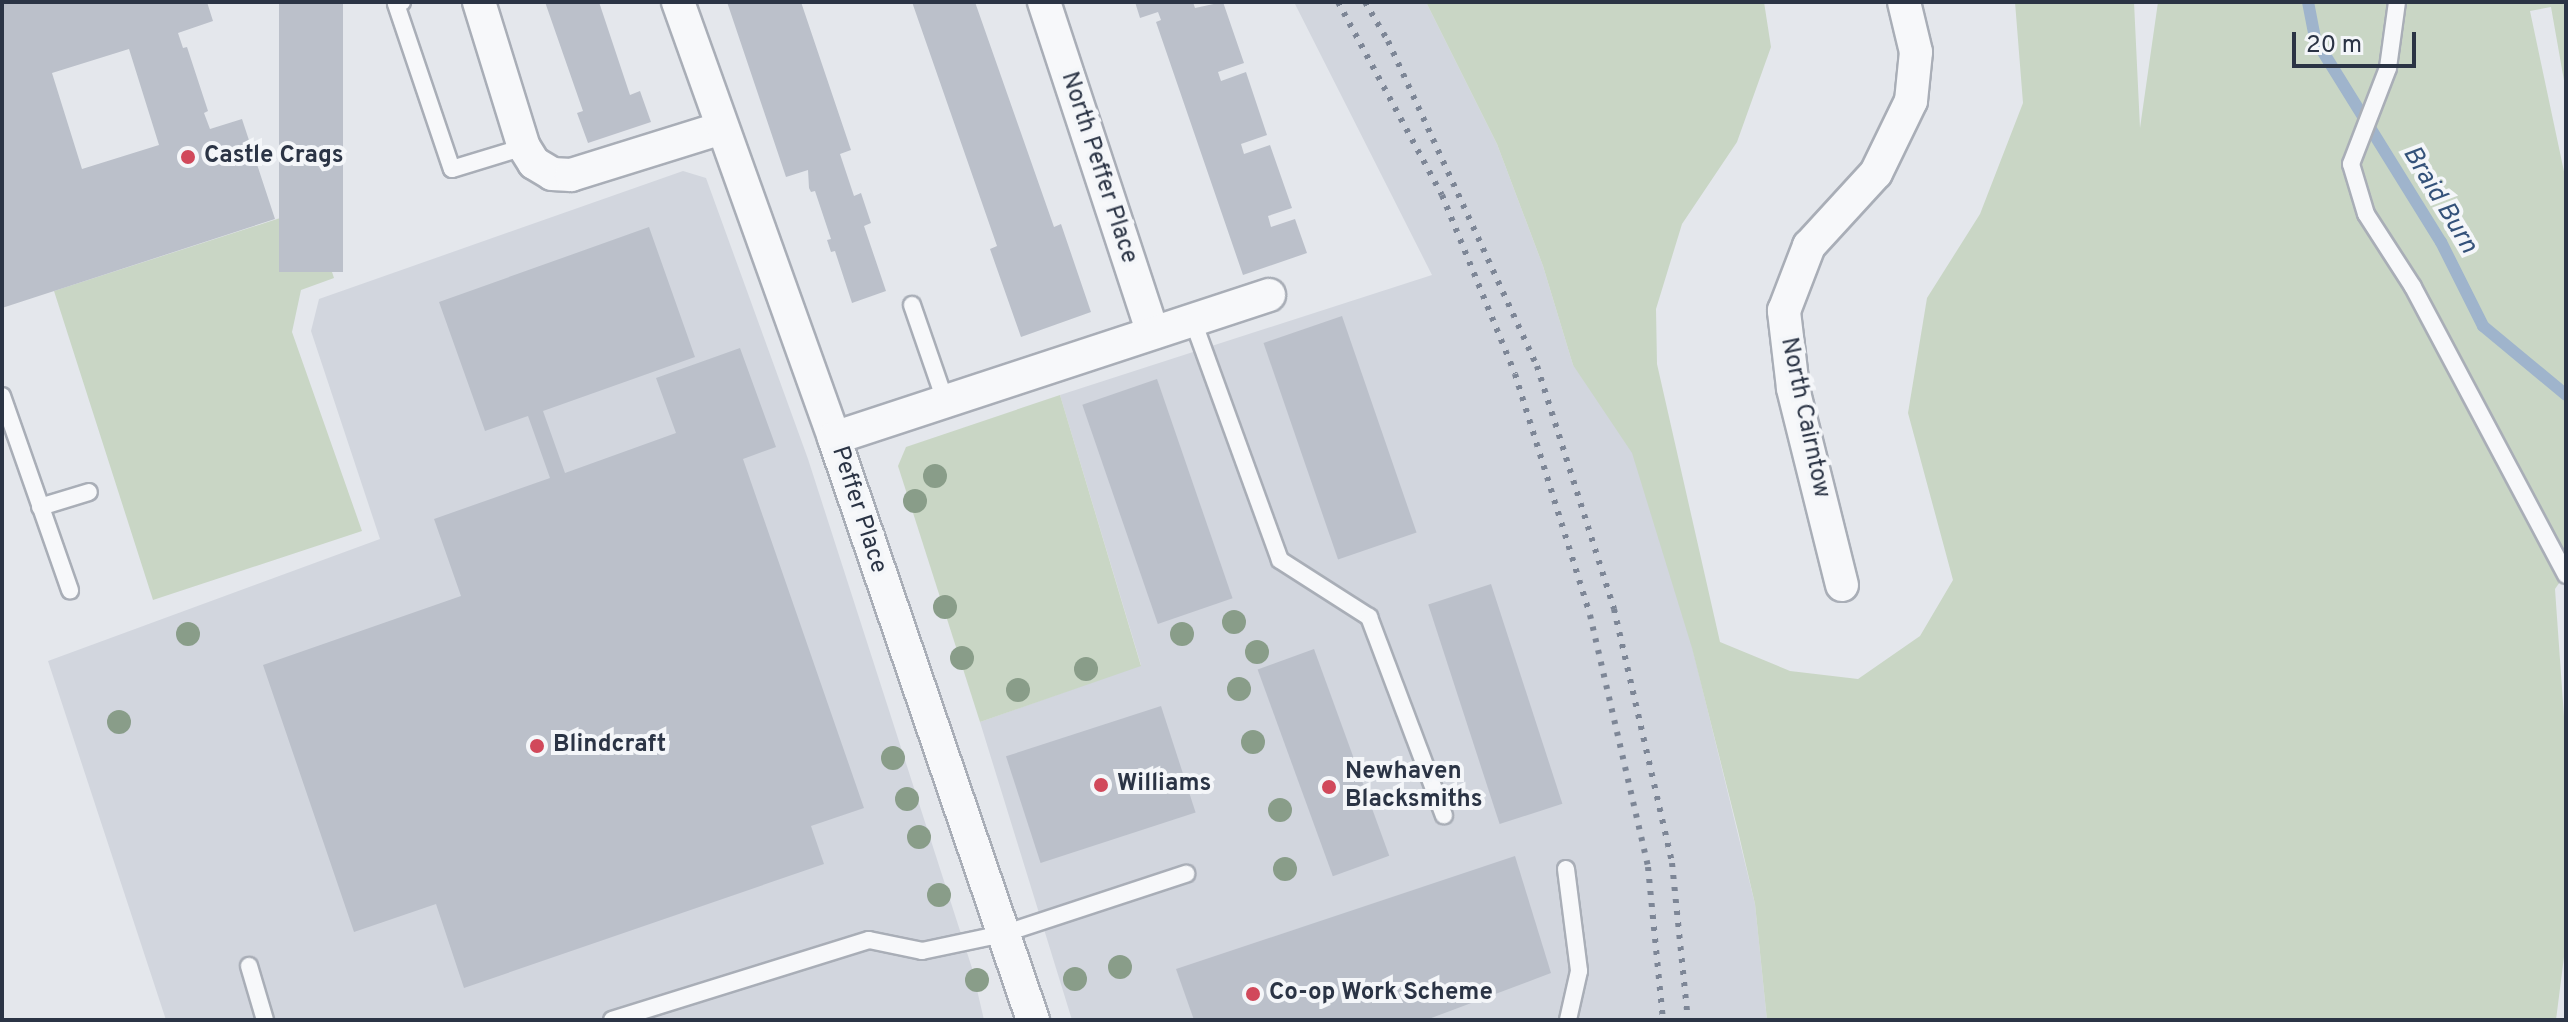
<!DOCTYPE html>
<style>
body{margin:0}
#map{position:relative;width:2568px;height:1022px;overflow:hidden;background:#e4e7ec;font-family:Overpass,sans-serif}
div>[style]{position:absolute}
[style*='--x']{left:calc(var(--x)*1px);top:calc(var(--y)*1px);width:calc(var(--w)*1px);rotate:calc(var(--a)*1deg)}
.built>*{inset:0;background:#d2d6de}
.green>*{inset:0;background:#c9d6c5}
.stream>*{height:12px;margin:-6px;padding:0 6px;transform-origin:6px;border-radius:6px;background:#9fb4cc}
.building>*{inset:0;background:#bbc0ca;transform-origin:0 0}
.roads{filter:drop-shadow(2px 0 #a9aeb7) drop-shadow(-2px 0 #a9aeb7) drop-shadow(0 2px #a9aeb7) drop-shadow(0 -2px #a9aeb7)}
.service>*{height:16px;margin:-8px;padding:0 8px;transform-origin:8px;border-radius:8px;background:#f7f8fa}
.minor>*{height:32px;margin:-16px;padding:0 16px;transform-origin:16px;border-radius:16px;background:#f7f8fa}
.rail>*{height:6px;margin-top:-3px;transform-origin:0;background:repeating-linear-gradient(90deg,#7d8696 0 4px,transparent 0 12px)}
.trees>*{width:24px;height:24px;margin:-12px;border-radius:50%;background:#899d89}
.dots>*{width:22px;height:22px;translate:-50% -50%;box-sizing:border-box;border:4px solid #f4f6f9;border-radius:50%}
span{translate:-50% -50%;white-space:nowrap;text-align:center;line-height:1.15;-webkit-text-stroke:8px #f4f6f9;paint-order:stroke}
.poi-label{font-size:24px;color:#2b3445;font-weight:700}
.left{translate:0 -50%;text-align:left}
.street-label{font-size:24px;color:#2b3445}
.water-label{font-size:26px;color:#34527a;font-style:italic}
.frame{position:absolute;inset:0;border:4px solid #2b3445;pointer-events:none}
.scale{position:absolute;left:2292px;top:32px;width:124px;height:36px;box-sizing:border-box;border:4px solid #2b3445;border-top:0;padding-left:10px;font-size:24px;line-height:28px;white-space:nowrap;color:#2b3445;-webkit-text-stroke:6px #f4f6f9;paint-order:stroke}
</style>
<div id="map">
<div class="built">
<div style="clip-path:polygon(1294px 2px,1426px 2px,1497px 144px,1543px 266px,1573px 365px,1636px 417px,1755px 904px,1767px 1020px,1072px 1020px,980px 722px,1141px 665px,1060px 395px,1432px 275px)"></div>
<div style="clip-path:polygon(683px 171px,706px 178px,808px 459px,972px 968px,984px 1020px,166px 1020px,48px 661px,380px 539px,311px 331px,319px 299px)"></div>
</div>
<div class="green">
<div style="clip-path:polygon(1426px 2px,1764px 2px,1771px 47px,1737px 142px,1682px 224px,1656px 309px,1657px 364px,1720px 642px,1790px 671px,1858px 679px,1920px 636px,1953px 580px,1908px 413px,1927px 298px,1980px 214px,2023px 103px,2015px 2px,2134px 2px,2140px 128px,2158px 2px,2566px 2px,2566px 92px,2551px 7px,2530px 11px,2566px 181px,2566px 573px,2555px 589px,2566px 745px,2566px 941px,2556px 1020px,1767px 1020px,1755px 904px,1738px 831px,1692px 648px,1632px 453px,1573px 365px,1543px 266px,1497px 144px)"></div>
<div style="clip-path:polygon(311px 208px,334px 278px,301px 290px,292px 332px,362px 531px,153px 600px,54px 291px)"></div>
<div style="clip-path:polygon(1060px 395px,1141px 666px,980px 722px,898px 466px,906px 447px)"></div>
</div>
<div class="stream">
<div style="--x:2308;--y:2;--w:38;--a:79"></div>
<div style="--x:2315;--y:39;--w:239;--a:58.2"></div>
<div style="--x:2441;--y:242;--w:94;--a:63.4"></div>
<div style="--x:2483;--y:326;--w:108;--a:39.7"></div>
</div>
<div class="building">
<div style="clip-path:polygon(evenodd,2px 2px,207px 2px,213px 21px,178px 33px,183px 48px,187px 47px,208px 111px,204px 113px,210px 129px,242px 119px,275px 219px,2px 308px,2px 2px,129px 49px,159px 145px,82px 169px,52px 73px,129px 49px)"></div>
<div style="left:279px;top:2px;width:64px;height:270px"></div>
<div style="clip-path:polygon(545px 2px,599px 2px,630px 95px,640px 91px,651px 122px,588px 143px,577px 113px,583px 111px)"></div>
<div style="clip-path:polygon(727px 2px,801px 2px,851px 150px,840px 154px,854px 196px,861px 193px,871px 223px,864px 226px,886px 291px,852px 303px,835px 251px,831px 252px,827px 240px,831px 239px,815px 191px,811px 192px,809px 188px,808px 170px,786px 177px)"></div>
<div style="clip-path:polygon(912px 2px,975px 2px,1054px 227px,1061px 224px,1091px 312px,1021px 337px,990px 249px,997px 246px)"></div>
<div style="clip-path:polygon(1135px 2px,1193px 2px,1195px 8px,1223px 2px,1244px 63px,1218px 72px,1221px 81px,1246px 72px,1267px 135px,1241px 144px,1244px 154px,1270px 145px,1292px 208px,1268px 216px,1271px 227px,1295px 219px,1307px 253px,1243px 275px,1156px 22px,1161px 20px,1158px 12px,1140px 18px)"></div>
<div style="clip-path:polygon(649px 227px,695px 357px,543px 411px,565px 473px,676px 433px,656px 378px,740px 348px,776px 447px,743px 459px,864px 808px,811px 826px,824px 864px,464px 988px,436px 904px,354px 932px,263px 665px,461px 596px,434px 519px,550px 478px,528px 416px,485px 431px,439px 302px)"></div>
<div style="left:1342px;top:316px;width:229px;height:83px;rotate:71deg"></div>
<div style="left:1157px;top:379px;width:232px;height:79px;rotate:71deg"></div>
<div style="left:1491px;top:584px;width:231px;height:66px;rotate:72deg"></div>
<div style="left:1314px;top:649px;width:220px;height:60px;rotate:70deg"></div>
<div style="left:1161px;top:706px;width:112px;height:163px;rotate:72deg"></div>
<div style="clip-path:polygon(1515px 856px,1551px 973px,1426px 1020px,1194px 1020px,1176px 969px)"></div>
</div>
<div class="roads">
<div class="service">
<div style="--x:402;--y:2;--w:6;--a:162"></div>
<div style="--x:396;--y:4;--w:174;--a:71.3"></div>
<div style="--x:452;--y:169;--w:75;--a:-17"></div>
<div style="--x:2397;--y:2;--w:67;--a:97.8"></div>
<div style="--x:2388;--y:68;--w:103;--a:111.1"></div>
<div style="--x:2351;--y:164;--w:52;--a:73.3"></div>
<div style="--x:2366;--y:214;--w:87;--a:57.2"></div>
<div style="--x:2413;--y:287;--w:326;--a:62"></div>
<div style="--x:912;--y:305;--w:104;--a:70.9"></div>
<div style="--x:1193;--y:321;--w:254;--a:70"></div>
<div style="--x:1280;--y:560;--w:106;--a:32.6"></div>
<div style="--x:1369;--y:617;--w:212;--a:69.3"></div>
<div style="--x:2;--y:396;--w:206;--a:70.7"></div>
<div style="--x:40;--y:507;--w:51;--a:-17"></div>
<div style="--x:1566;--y:869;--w:103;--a:82.7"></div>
<div style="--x:1579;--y:971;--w:50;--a:102.7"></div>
<div style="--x:249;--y:966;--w:56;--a:73.5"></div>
<div style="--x:612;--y:1020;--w:269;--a:-17.3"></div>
<div style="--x:869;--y:940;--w:54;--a:11.7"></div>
<div style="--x:922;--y:951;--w:83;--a:-11.9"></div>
<div style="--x:1003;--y:934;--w:193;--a:-18.2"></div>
</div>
<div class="minor">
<div style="--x:479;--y:2;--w:152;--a:72.8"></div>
<div style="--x:524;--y:147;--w:19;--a:58"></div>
<div style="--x:534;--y:163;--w:21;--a:31"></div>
<div style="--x:552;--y:174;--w:19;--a:3"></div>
<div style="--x:571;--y:175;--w:158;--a:-17.3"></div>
<div style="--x:678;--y:2;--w:463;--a:70.3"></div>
<div style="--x:834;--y:438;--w:615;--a:71.12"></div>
<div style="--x:1044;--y:2;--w:348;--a:71.8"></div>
<div style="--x:834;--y:438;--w:458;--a:-18.2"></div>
<div style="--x:1842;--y:585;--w:203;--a:-104"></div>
<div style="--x:1793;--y:388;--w:78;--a:-96.7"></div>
<div style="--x:1784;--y:311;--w:70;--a:-69"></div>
<div style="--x:1809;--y:246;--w:99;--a:-47.5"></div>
<div style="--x:1876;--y:173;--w:80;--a:-64.1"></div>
<div style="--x:1911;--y:101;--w:49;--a:-84.2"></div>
<div style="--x:1916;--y:52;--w:51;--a:-103.5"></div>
</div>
</div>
<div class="rail">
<div style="--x:1338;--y:2;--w:219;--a:61.7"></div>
<div style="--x:1442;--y:195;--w:193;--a:67.8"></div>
<div style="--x:1515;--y:374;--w:252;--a:72.7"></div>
<div style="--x:1590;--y:615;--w:259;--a:77"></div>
<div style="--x:1648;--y:867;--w:154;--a:84.4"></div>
<div style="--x:1365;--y:2;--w:45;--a:59.5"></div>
<div style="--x:1388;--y:41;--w:358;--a:65.4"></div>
<div style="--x:1537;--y:366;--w:255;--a:72.4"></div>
<div style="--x:1614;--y:609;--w:261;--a:77.1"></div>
<div style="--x:1672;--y:863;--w:158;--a:84.2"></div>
</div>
<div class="trees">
<div style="left:935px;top:476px"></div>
<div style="left:915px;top:501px"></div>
<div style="left:945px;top:607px"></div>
<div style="left:1234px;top:622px"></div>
<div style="left:188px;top:634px"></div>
<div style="left:1182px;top:634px"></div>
<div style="left:1257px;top:652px"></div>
<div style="left:962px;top:658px"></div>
<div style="left:1086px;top:669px"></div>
<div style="left:1239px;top:689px"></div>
<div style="left:1018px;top:690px"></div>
<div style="left:119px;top:722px"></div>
<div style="left:1253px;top:742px"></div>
<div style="left:893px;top:758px"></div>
<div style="left:907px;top:799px"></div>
<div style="left:1280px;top:810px"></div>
<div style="left:919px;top:837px"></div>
<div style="left:1285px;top:869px"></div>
<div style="left:939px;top:895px"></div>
<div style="left:1120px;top:967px"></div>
<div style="left:1075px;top:979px"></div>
<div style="left:977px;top:980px"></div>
</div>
<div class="dots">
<div style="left:188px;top:157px;background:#d1495b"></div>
<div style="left:537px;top:746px;background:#d1495b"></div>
<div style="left:1101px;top:785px;background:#d1495b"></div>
<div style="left:1329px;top:787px;background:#d1495b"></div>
<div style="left:1253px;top:994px;background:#d1495b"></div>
</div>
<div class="poi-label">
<span class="left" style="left:204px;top:157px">Castle Crags</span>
<span class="left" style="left:553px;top:746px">Blindcraft</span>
<span class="left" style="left:1345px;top:787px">Newhaven<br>Blacksmiths</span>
<span class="left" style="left:1117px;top:785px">Williams</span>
<span class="left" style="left:1269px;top:994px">Co-op Work Scheme</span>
</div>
<div class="street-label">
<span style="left:1098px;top:168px;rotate:72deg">North Peffer Place</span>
<span style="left:1804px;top:418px;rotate:78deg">North Cairntow</span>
<span style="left:858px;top:510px;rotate:72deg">Peffer Place</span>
</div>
<div class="water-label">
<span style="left:2439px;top:200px;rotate:59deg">Braid Burn</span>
</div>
<div class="frame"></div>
<div class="scale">20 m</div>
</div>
